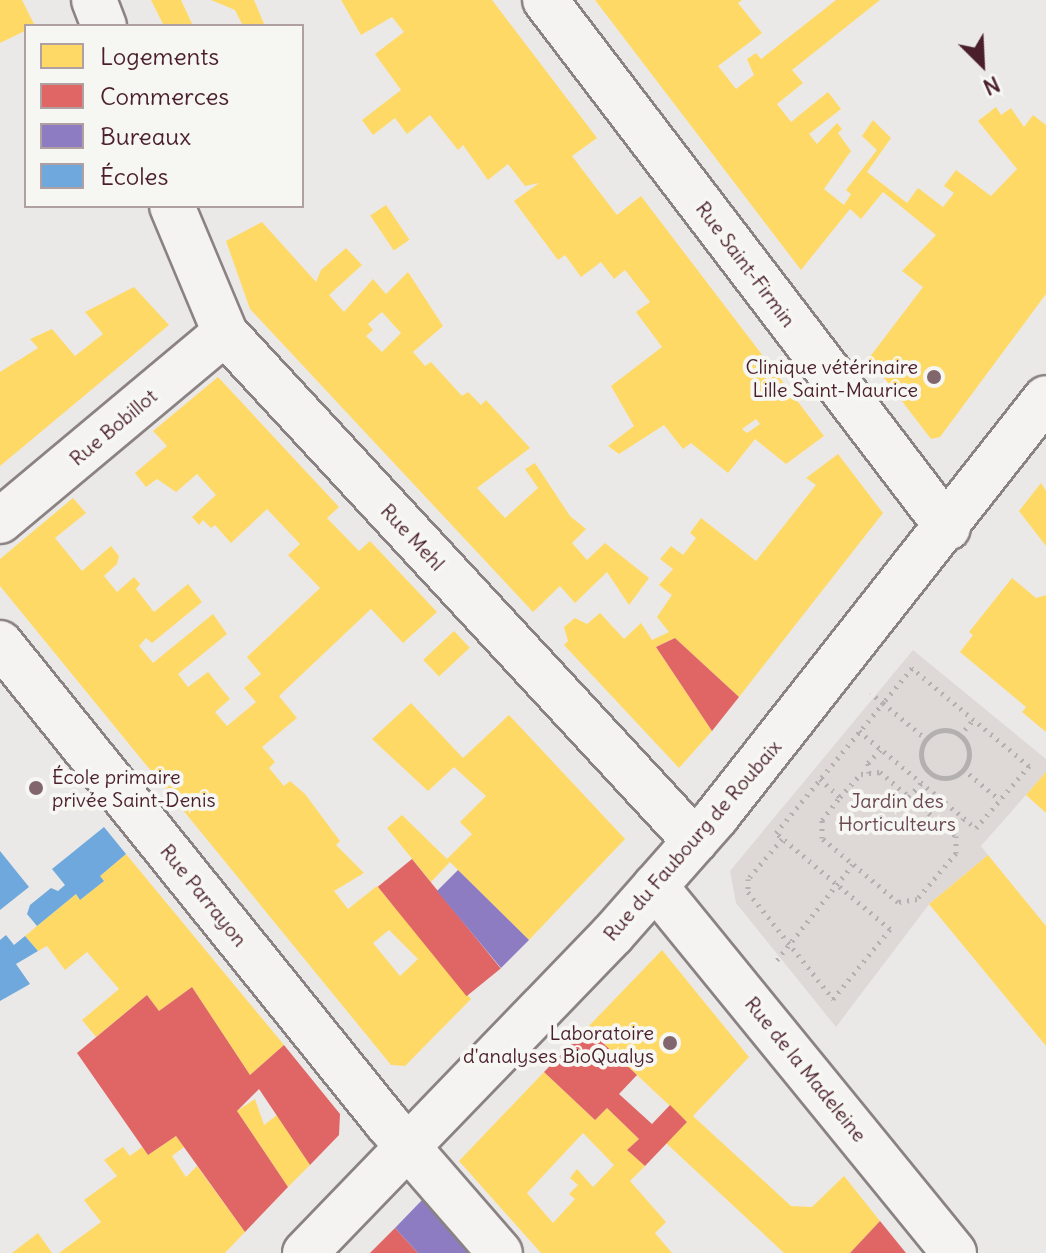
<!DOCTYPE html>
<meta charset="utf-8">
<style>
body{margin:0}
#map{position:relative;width:1046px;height:1253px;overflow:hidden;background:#ebe9e7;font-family:Delius,sans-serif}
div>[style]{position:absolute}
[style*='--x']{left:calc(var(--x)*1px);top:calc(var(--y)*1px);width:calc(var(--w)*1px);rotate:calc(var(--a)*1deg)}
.green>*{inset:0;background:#ded8d7}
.homes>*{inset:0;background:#ffd966;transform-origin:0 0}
.shops>*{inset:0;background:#e06666;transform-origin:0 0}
.offices>*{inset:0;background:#8e7cc3}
.schools>*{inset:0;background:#6fa8dc}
.path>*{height:5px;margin-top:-2.5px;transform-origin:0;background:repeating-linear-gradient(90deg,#b5b0b0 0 2px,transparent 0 8px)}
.path>.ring{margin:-2.5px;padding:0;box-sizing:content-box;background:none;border:5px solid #b5b0b0;border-radius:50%}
.roads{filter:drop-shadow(2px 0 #8b8283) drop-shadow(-2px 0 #8b8283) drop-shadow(0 2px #8b8283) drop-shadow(0 -2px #8b8283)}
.street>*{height:44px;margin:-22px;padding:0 22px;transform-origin:22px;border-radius:22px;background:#f4f3f1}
.secondary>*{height:44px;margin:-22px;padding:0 22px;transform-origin:22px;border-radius:22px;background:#f4f3f1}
.dots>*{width:22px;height:22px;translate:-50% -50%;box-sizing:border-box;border:4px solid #f6f6f2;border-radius:50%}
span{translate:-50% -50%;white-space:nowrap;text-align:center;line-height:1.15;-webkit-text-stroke:8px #f6f6f2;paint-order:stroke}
.street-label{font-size:20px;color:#4a1f2b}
.poi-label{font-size:20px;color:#4a1f2b}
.right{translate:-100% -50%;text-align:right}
.left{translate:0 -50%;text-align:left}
.park-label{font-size:20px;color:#6c4a53}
.legend{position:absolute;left:24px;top:24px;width:280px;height:184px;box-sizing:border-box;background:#f6f6f2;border:2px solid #b1a0a2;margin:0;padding:10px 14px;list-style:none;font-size:24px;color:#4a1f2b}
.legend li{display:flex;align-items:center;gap:16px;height:40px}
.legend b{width:40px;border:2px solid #b1a0a2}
.north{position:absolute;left:942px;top:24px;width:80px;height:80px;-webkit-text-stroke:6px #f6f6f2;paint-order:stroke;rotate:156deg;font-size:22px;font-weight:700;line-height:32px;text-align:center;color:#4a1f2b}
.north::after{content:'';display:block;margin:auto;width:28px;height:36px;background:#4a1f2b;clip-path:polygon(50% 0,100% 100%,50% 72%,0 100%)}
</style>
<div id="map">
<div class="green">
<div style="clip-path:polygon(913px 650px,1046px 759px,1046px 772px,981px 846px,988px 855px,930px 903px,836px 1027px,736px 903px,730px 871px)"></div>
</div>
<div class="homes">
<div style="clip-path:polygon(0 0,22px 0,35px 26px,0 43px)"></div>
<div style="clip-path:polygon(151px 0,181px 0,193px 26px,164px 26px)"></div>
<div style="clip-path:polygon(211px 0,254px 0,265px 26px,243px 26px,235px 10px)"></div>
<div style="clip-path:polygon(evenodd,341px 0,492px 0,597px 138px,572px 156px,594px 185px,617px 215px,641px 196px,824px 436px,786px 464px,755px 439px,728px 473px,691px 443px,683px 449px,664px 425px,619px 454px,608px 446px,634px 426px,611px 386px,662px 347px,636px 312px,650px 302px,625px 270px,614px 279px,601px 262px,581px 277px,565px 255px,558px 260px,514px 201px,539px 183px,525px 186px,508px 164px,488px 180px,463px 145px,458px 150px,430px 115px,407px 134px,395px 118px,373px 135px,362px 120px,401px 90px,375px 54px,404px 32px,392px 17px,361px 35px,341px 0,756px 419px,760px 424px,747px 433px,742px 429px,756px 419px)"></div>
<div style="clip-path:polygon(595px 0,742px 0,738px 3px,762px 33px,718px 66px,736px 89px,754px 75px,747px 59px,756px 53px,761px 59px,836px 0,880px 0,792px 70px,803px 83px,777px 104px,791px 122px,828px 92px,841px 109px,809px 134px,817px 144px,837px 123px,842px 129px,838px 133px,851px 151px,824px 189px,844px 205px,851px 194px,846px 190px,877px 150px,862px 136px,873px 120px,891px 138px,867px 172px,907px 203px,918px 188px,943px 207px,954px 193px,944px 186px,956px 170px,991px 196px,1017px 169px,978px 121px,996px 107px,1001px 115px,1011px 108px,1024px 127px,1033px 115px,1046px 125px,1046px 294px,940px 437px,931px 439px,869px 358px,923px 287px,902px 271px,936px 235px,883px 192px,861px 219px,850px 209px,801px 270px)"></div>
<div style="left:386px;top:205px;width:42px;height:19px;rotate:56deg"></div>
<div style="clip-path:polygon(evenodd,262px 222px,316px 282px,321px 270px,346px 248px,362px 265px,329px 295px,344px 312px,373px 279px,386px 294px,408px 272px,443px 326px,413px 352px,425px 366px,431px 362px,462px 396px,468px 392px,481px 405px,486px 400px,530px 448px,477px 488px,505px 518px,538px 488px,525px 469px,535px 463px,570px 516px,586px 529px,572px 543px,587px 560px,605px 543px,649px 578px,629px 605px,607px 572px,575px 603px,560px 586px,533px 612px,250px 309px,226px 241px,262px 222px,382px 312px,401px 333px,382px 352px,366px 336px,373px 330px,368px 324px,382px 312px)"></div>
<div style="clip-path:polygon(134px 287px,169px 325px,0 466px,0 372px,38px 348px,30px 339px,52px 329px,75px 356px,103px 334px,85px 312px)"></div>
<div style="clip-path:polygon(evenodd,218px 377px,339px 507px,327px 518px,359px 551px,370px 541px,437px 612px,403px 643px,371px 609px,279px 696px,297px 718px,262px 747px,275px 762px,269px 768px,284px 786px,290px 781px,305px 794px,340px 841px,336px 845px,364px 873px,334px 891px,348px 909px,377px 886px,471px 999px,405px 1066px,391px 1065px,0 586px,0 559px,73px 498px,86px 513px,55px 538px,82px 571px,111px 546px,119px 556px,117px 564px,104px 576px,117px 592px,134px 577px,140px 584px,136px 589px,154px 612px,188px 584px,202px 602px,152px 643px,146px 638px,139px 646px,153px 663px,213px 614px,227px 634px,178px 674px,188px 687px,208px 672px,230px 699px,215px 712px,227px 726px,256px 702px,244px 688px,261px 674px,247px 657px,320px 588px,288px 555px,300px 544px,267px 509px,231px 543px,215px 525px,211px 528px,203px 520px,199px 525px,192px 517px,216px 495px,197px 474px,176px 492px,157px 479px,146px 487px,135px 473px,167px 446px,153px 431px,218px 377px,389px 930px,418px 959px,400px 976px,373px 943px,389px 930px)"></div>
<div style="clip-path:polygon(838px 454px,883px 513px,739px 697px,675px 638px,656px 647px,712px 731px,679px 768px,564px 645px,568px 641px,564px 627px,575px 618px,587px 624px,600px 613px,624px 639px,641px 623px,652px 640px,669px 632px,657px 617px,672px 595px,659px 585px,673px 569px,660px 559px,671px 546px,683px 555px,696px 538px,690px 533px,701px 518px,756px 561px,816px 485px,806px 478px)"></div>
<div style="clip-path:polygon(1041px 483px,1046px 491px,1046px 546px,1019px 511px)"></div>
<div style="clip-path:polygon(1012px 578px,1036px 598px,1046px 595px,1046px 732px,1022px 712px,1026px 707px,960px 652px,973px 635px,969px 632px)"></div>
<div style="left:454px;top:631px;width:23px;height:42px;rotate:47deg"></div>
<div style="clip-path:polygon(411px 703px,463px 758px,509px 715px,625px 839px,529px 940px,450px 862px,431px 882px,387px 828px,402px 815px,447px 859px,472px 834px,460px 822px,486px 796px,454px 767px,428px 791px,372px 739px)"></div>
<div style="clip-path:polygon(1046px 772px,1046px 813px,1026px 795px)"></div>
<div style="clip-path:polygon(126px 854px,284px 1045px,250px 1075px,192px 987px,159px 1011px,147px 995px,96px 1037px,82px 1020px,119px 989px,87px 952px,65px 970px,47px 946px,38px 951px,25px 936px,76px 894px,80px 900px,104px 881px,100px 876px)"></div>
<div style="clip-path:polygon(988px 855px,1046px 926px,1046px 1046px,929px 904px)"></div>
<div style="clip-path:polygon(662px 950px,749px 1057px,693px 1116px,791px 1206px,812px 1207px,844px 1176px,880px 1221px,850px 1253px,784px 1253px,666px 1143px,687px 1122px,587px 1028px)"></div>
<div style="clip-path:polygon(evenodd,544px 1072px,595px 1120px,607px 1108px,639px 1139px,627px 1150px,645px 1166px,630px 1181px,666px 1222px,655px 1233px,672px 1253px,541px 1253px,459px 1161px,544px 1072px,583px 1133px,614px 1165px,593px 1187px,577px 1169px,570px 1178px,578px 1185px,569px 1194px,575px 1199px,553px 1223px,527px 1193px,583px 1133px)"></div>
<div style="clip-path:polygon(255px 1099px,264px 1125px,277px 1115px,310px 1165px,288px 1187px,237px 1111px)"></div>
<div style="clip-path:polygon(176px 1136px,184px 1147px,172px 1156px,186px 1177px,197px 1166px,245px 1232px,225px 1253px,59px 1253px,101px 1222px,84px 1200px,117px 1176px,104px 1160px,123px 1147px,130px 1156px,142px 1147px,148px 1155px)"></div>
<div style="clip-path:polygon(38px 1233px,52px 1253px,12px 1253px)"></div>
</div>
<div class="shops">
<div style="clip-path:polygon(675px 638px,739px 697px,712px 731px,656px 647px)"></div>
<div style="left:412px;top:859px;width:141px;height:44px;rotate:51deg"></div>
<div style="clip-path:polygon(192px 987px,250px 1075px,284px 1045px,340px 1114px,339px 1135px,310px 1165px,259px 1089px,237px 1111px,288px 1187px,245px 1232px,176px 1136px,148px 1155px,77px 1053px,147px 995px,159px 1011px)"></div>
<div style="clip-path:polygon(587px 1028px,637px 1075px,619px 1094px,652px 1124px,670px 1105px,687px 1122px,645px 1166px,627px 1150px,639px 1139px,607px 1108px,595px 1120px,544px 1072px)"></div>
<div style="clip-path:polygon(880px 1221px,906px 1253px,850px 1253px)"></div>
<div style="clip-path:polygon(395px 1228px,418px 1253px,370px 1253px)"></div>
</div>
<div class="offices">
<div style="clip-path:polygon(458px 870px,529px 940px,501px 968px,437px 891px)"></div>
<div style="clip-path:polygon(423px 1199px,471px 1253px,418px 1253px,395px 1228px)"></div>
</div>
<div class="schools">
<div style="clip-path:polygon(104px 827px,126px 854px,100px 876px,104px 881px,80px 900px,76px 894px,37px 926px,27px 914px,30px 905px,51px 888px,58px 891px,65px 885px,52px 869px)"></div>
<div style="clip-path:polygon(0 851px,29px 887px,0 910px)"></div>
<div style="clip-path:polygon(6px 935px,14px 945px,25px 936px,38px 951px,16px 964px,30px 984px,0 1001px,0 940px)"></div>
</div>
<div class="path">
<div class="ring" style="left:921px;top:730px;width:43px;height:43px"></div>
<div style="--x:859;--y:731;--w:152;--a:39.7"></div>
<div style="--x:976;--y:828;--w:82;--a:-49.5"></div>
<div style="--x:1029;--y:766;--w:153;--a:-140.1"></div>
<div style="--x:912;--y:668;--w:45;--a:129.6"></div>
<div style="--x:883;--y:703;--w:56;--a:39.9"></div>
<div style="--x:960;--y:736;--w:21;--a:-51"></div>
<div style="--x:963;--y:769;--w:48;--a:40"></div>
<div style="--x:869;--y:773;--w:10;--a:-96"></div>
<div style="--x:868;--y:763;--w:19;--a:-47"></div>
<div style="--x:820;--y:779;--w:27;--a:42"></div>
<div style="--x:840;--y:797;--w:31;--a:-48"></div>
<div style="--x:861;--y:774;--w:19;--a:-6"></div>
<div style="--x:880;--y:772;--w:99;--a:40.1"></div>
<div style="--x:956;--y:836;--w:17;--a:90"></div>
<div style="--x:956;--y:853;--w:60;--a:130.3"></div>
<div style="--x:917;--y:899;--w:19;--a:171"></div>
<div style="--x:898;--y:902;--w:99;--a:-139.9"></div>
<div style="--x:822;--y:838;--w:18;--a:-90"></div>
<div style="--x:822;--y:820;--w:29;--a:-52"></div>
<div style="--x:909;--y:797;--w:18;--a:-49"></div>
<div style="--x:951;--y:832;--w:19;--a:-47"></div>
<div style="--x:782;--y:839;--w:52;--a:130.4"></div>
<div style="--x:748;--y:879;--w:13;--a:90"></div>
<div style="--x:748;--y:892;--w:137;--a:51.5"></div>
<div style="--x:833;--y:999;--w:90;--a:-50.8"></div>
<div style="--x:890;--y:929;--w:149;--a:-139.9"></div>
<div style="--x:776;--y:833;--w:168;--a:-50.5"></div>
<div style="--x:883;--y:703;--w:16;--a:-140"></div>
<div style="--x:777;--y:960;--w:122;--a:-51.6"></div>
</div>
<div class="roads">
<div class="street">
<div style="--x:94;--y:0;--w:28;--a:69"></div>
<div style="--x:545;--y:0;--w:664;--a:52.65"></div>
<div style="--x:172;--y:206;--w:138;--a:67.3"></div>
<div style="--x:225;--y:333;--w:692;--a:47.23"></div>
<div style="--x:0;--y:521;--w:293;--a:-39.9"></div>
<div style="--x:0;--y:643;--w:617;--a:51.12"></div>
<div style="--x:387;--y:1123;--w:172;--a:49"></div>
<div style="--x:655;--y:886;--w:473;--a:50.8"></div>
</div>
<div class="secondary">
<div style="--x:305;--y:1253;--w:443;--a:-46"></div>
<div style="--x:613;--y:934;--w:156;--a:-48.6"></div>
<div style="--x:716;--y:817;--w:533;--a:-51.78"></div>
</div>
</div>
<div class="dots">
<div style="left:934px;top:377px;background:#82666d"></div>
<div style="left:36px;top:788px;background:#82666d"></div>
<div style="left:670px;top:1043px;background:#82666d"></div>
</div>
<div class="street-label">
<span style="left:746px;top:264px;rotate:53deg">Rue Saint-Firmin</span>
<span style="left:113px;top:427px;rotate:-40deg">Rue Bobillot</span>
<span style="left:413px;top:537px;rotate:47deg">Rue Mehl</span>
<span style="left:692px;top:840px;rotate:-49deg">Rue du Faubourg de Roubaix</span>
<span style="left:204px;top:895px;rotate:51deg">Rue Parrayon</span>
<span style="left:806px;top:1069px;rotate:51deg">Rue de la Madeleine</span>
</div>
<div class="poi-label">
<span class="right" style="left:918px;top:378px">Clinique vétérinaire<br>Lille Saint-Maurice</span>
<span class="left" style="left:52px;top:788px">École primaire<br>privée Saint-Denis</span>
<span class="right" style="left:654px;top:1044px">Laboratoire<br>d'analyses BioQualys</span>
</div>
<div class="park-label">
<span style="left:897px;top:812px">Jardin des<br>Horticulteurs</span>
</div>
<ul class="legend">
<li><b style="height:22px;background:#ffd966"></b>Logements</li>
<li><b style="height:22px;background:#e06666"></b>Commerces</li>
<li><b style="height:22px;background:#8e7cc3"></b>Bureaux</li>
<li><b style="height:22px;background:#6fa8dc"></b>Écoles</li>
</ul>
<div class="north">N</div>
</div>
